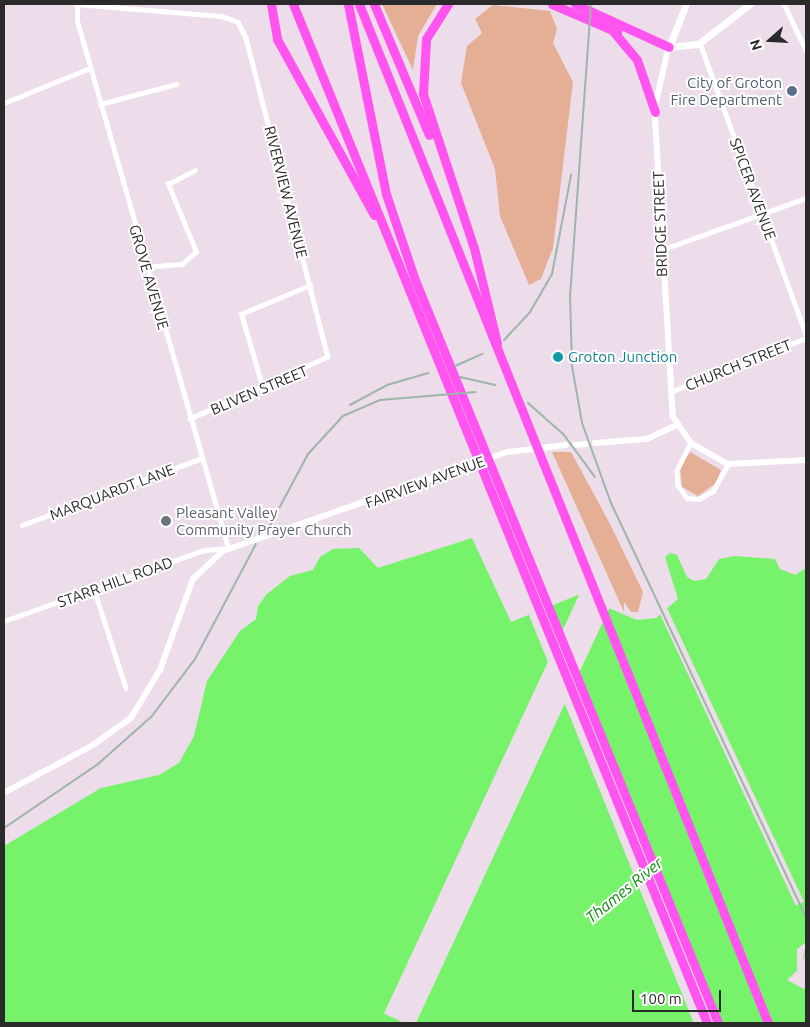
<!DOCTYPE html>
<style>
body{margin:0}
#map{position:relative;width:810px;height:1027px;overflow:hidden;background:#eddce9;font-family:Ubuntu,sans-serif}
div>[style]{position:absolute}
[style*='--x']{left:calc(var(--x)*1px);top:calc(var(--y)*1px);width:calc(var(--w)*1px);rotate:calc(var(--a)*1deg)}
.green>*{inset:0;background:#e5af96}
.water>*{inset:0;background:#76f26b}
.pier>*{inset:0;background:#eddce9;transform-origin:0 0}
.minor>*{height:4.5px;margin:-2.25px;padding:0 2.25px;transform-origin:2.25px;border-radius:2.25px;background:#fff}
.tertiary>*{height:5.5px;margin:-2.75px;padding:0 2.75px;transform-origin:2.75px;border-radius:2.75px;background:#fff}
.secondary>*{height:7px;margin:-3.5px;padding:0 3.5px;transform-origin:3.5px;border-radius:3.5px;background:#fff}
.motorway>*{height:9px;margin:-4.5px;padding:0 4.5px;transform-origin:4.5px;border-radius:4.5px;background:#ff54f0}
.rail>*{height:2px;margin:-1px;padding:0 1px;transform-origin:1px;border-radius:1px;background:#9eb5aa}
.dots>*{width:14px;height:14px;translate:-50% -50%;box-sizing:border-box;border:2px solid #fff;border-radius:50%}
span{translate:-50% -50%;white-space:nowrap;text-align:center;line-height:1.15;-webkit-text-stroke:4px #fff;paint-order:stroke}
.service-label{font-size:15px;color:#4e5e75}
.right{translate:-100% -50%;text-align:right}
.street-label{font-size:15px;color:#2a2a2a}
.culture-label{font-size:15px;color:#0d838f}
.left{translate:0 -50%;text-align:left}
.worship-label{font-size:15px;color:#5b616d}
.water-label{font-size:16px;color:#0a8a0a;font-style:italic}
.frame{position:absolute;inset:0;border:5px solid #2a2a2a;pointer-events:none}
.north{position:absolute;left:745px;top:15px;width:50px;height:50px;-webkit-text-stroke:4px #fff;paint-order:stroke;rotate:251deg;font-size:14px;font-weight:700;line-height:20px;text-align:center;color:#2a2a2a}
.north::after{content:'';display:block;margin:auto;width:18px;height:22px;background:#2a2a2a;clip-path:polygon(50% 0,100% 100%,50% 72%,0 100%)}
.scale{position:absolute;left:632px;top:990px;width:89px;height:22px;box-sizing:border-box;border:2px solid #2a2a2a;border-top:0;padding-left:6px;font-size:15px;line-height:18px;white-space:nowrap;color:#2a2a2a;-webkit-text-stroke:4px #fff;paint-order:stroke}
</style>
<div id="map">
<div class="green">
<div style="clip-path:polygon(382px 4px,437px 4px,418px 36px,413px 70px)"></div>
<div style="clip-path:polygon(493px 5px,550px 11px,557px 29px,553px 43px,573px 82px,553px 248px,541px 279px,529px 285px,500px 216px,495px 169px,461px 83px,467px 46px,482px 33px,475px 19px)"></div>
<div style="clip-path:polygon(552px 452px,571px 452px,609px 522px,643px 592px,638px 612px,631px 612px,624px 602px,624px 612px)"></div>
<div style="clip-path:polygon(690px 452px,721px 470px,716px 483px,698px 496px,682px 487px,680px 466px)"></div>
</div>
<div class="water">
<div style="clip-path:polygon(472px 538px,511px 622px,578px 595px,637px 620px,656px 618px,678px 599px,665px 557px,670px 553px,677px 555px,687px 577px,694px 581px,706px 579px,719px 559px,735px 556px,775px 559px,780px 569px,795px 575px,806px 568px,806px 953px,798px 973px,787px 980px,806px 990px,806px 1023px,4px 1023px,4px 846px,101px 788px,159px 775px,179px 763px,194px 736px,207px 681px,240px 631px,256px 619px,258px 606px,267px 594px,290px 576px,313px 570px,320px 557px,333px 549px,359px 548px,378px 568px)"></div>
</div>
<div class="pier">
<div style="left:580px;top:593px;width:33px;height:464px;rotate:25deg"></div>
<div style="left:551px;top:603px;width:454px;height:25px;rotate:68deg"></div>
<div style="left:667px;top:608px;width:324px;height:9px;rotate:65deg"></div>
<div style="clip-path:polygon(806px 942px,801px 972px,787px 979px,797px 971px,797px 949px)"></div>
</div>
<div class="minor">
<div style="--x:76;--y:4;--w:145;--a:4.7"></div>
<div style="--x:221;--y:16;--w:18;--a:19"></div>
<div style="--x:238;--y:22;--w:18;--a:63"></div>
<div style="--x:246;--y:38;--w:329;--a:75.6"></div>
<div style="--x:328;--y:357;--w:151;--a:155.8"></div>
<div style="--x:784;--y:4;--w:51;--a:64.4"></div>
<div style="--x:700;--y:43;--w:310;--a:70"></div>
<div style="--x:4;--y:103;--w:93;--a:-22.1"></div>
<div style="--x:100;--y:104;--w:79;--a:-14.7"></div>
<div style="--x:661;--y:250;--w:154;--a:-19.7"></div>
<div style="--x:146;--y:267;--w:36;--a:-5"></div>
<div style="--x:182;--y:264;--w:18;--a:-41"></div>
<div style="--x:196;--y:252;--w:74;--a:-112.4"></div>
<div style="--x:168;--y:184;--w:30;--a:-27"></div>
<div style="--x:263;--y:389;--w:78;--a:-106.3"></div>
<div style="--x:241;--y:314;--w:75;--a:-22.8"></div>
<div style="--x:670;--y:392;--w:146;--a:-21.7"></div>
<div style="--x:691;--y:443;--w:31;--a:117"></div>
<div style="--x:677;--y:471;--w:14;--a:86"></div>
<div style="--x:678;--y:485;--w:16;--a:55"></div>
<div style="--x:687;--y:498;--w:12;--a:5"></div>
<div style="--x:699;--y:499;--w:16;--a:-30"></div>
<div style="--x:713;--y:491;--w:31;--a:-61"></div>
<div style="--x:22;--y:525;--w:192;--a:-20.4"></div>
<div style="--x:94;--y:589;--w:104;--a:72.1"></div>
<div style="--x:4;--y:621;--w:213;--a:-19.5"></div>
<div style="--x:205;--y:550;--w:23;--a:-5"></div>
<div style="--x:228;--y:548;--w:548;--a:-105.99"></div>
<div style="--x:77;--y:21;--w:17;--a:-90"></div>
</div>
<div class="tertiary">
<div style="--x:669;--y:47;--w:64;--a:102.7"></div>
<div style="--x:655;--y:109;--w:308;--a:86.6"></div>
<div style="--x:673;--y:416;--w:32;--a:56"></div>
<div style="--x:691;--y:443;--w:43;--a:29.6"></div>
<div style="--x:728;--y:464;--w:78;--a:-2.9"></div>
<div style="--x:595;--y:443;--w:52;--a:-4.4"></div>
<div style="--x:647;--y:439;--w:33;--a:-25"></div>
<div style="--x:575;--y:445;--w:11;--a:-5"></div>
<div style="--x:4;--y:793;--w:101;--a:-28.3"></div>
<div style="--x:93;--y:745;--w:47;--a:-35.4"></div>
<div style="--x:131;--y:718;--w:56;--a:-58.9"></div>
<div style="--x:160;--y:670;--w:97;--a:-70.1"></div>
<div style="--x:193;--y:579;--w:41;--a:-43"></div>
<div style="--x:223;--y:551;--w:302;--a:-19.2"></div>
<div style="--x:508;--y:452;--w:58;--a:-6.9"></div>
</div>
<div class="secondary">
<div style="--x:686;--y:4;--w:46;--a:111.6"></div>
<div style="--x:669;--y:47;--w:29;--a:-6"></div>
<div style="--x:698;--y:44;--w:66;--a:-37.6"></div>
</div>
<div class="motorway">
<div style="--x:271;--y:4;--w:36;--a:80"></div>
<div style="--x:277;--y:39;--w:201;--a:61.1"></div>
<div style="--x:293;--y:4;--w:1100;--a:67.89"></div>
<div style="--x:348;--y:4;--w:194;--a:78.7"></div>
<div style="--x:386;--y:194;--w:91;--a:71.4"></div>
<div style="--x:415;--y:280;--w:802;--a:67.81"></div>
<div style="--x:359;--y:4;--w:1098;--a:68.13"></div>
<div style="--x:374;--y:4;--w:142;--a:67.2"></div>
<div style="--x:448;--y:4;--w:41;--a:122.2"></div>
<div style="--x:426;--y:39;--w:55;--a:93.1"></div>
<div style="--x:423;--y:94;--w:162;--a:71.7"></div>
<div style="--x:474;--y:248;--w:98;--a:76.4"></div>
<div style="--x:552;--y:4;--w:71;--a:23.3"></div>
<div style="--x:575;--y:4;--w:103;--a:24.6"></div>
<div style="--x:612;--y:30;--w:39;--a:50"></div>
<div style="--x:637;--y:60;--w:55;--a:70.9"></div>
</div>
<div class="rail">
<div style="--x:591;--y:4;--w:291;--a:94.1"></div>
<div style="--x:570;--y:294;--w:72;--a:88.4"></div>
<div style="--x:572;--y:366;--w:58;--a:80"></div>
<div style="--x:582;--y:423;--w:85;--a:70.1"></div>
<div style="--x:611;--y:503;--w:458;--a:64.8"></div>
<div style="--x:504;--y:340;--w:38;--a:-47"></div>
<div style="--x:530;--y:312;--w:44;--a:-59.9"></div>
<div style="--x:552;--y:274;--w:101;--a:-79.1"></div>
<div style="--x:455;--y:366;--w:30;--a:-24"></div>
<div style="--x:460;--y:377;--w:36;--a:13"></div>
<div style="--x:528;--y:403;--w:48;--a:41.6"></div>
<div style="--x:564;--y:435;--w:52;--a:53.6"></div>
<div style="--x:350;--y:405;--w:42;--a:-28.4"></div>
<div style="--x:387;--y:385;--w:43;--a:-16.3"></div>
<div style="--x:268;--y:529;--w:85;--a:-61.9"></div>
<div style="--x:308;--y:454;--w:52;--a:-47.4"></div>
<div style="--x:343;--y:416;--w:40;--a:-23.4"></div>
<div style="--x:380;--y:400;--w:96;--a:-4.8"></div>
<div style="--x:4;--y:828;--w:114;--a:-34.2"></div>
<div style="--x:98;--y:764;--w:72;--a:-41.6"></div>
<div style="--x:152;--y:716;--w:71;--a:-53"></div>
<div style="--x:195;--y:659;--w:130;--a:-62.1"></div>
</div>
<div class="dots">
<div style="left:792px;top:91px;background:#5c6f8a"></div>
<div style="left:558px;top:357px;background:#0f9aa8"></div>
<div style="left:166px;top:521px;background:#6b7280"></div>
</div>
<div class="service-label">
<span class="right" style="left:782px;top:91px">City of Groton<br>Fire Department</span>
</div>
<div class="street-label">
<span style="left:753px;top:189px;rotate:70deg">SPICER AVENUE</span>
<span style="left:286px;top:192px;rotate:76deg">RIVERVIEW AVENUE</span>
<span style="left:660px;top:224px;rotate:-92deg">BRIDGE STREET</span>
<span style="left:149px;top:277px;rotate:74deg">GROVE AVENUE</span>
<span style="left:738px;top:365px;rotate:-22deg">CHURCH STREET</span>
<span style="left:259px;top:390px;rotate:-23deg">BLIVEN STREET</span>
<span style="left:425px;top:482px;rotate:-20deg">FAIRVIEW AVENUE</span>
<span style="left:112px;top:492px;rotate:-21deg">MARQUARDT LANE</span>
<span style="left:115px;top:582px;rotate:-20deg">STARR HILL ROAD</span>
</div>
<div class="culture-label">
<span class="left" style="left:568px;top:357px">Groton Junction</span>
</div>
<div class="worship-label">
<span class="left" style="left:176px;top:521px">Pleasant Valley<br>Community Prayer Church</span>
</div>
<div class="water-label">
<span style="left:624px;top:890px;rotate:-39deg">Thames River</span>
</div>
<div class="frame"></div>
<div class="north">N</div>
<div class="scale">100 m</div>
</div>
